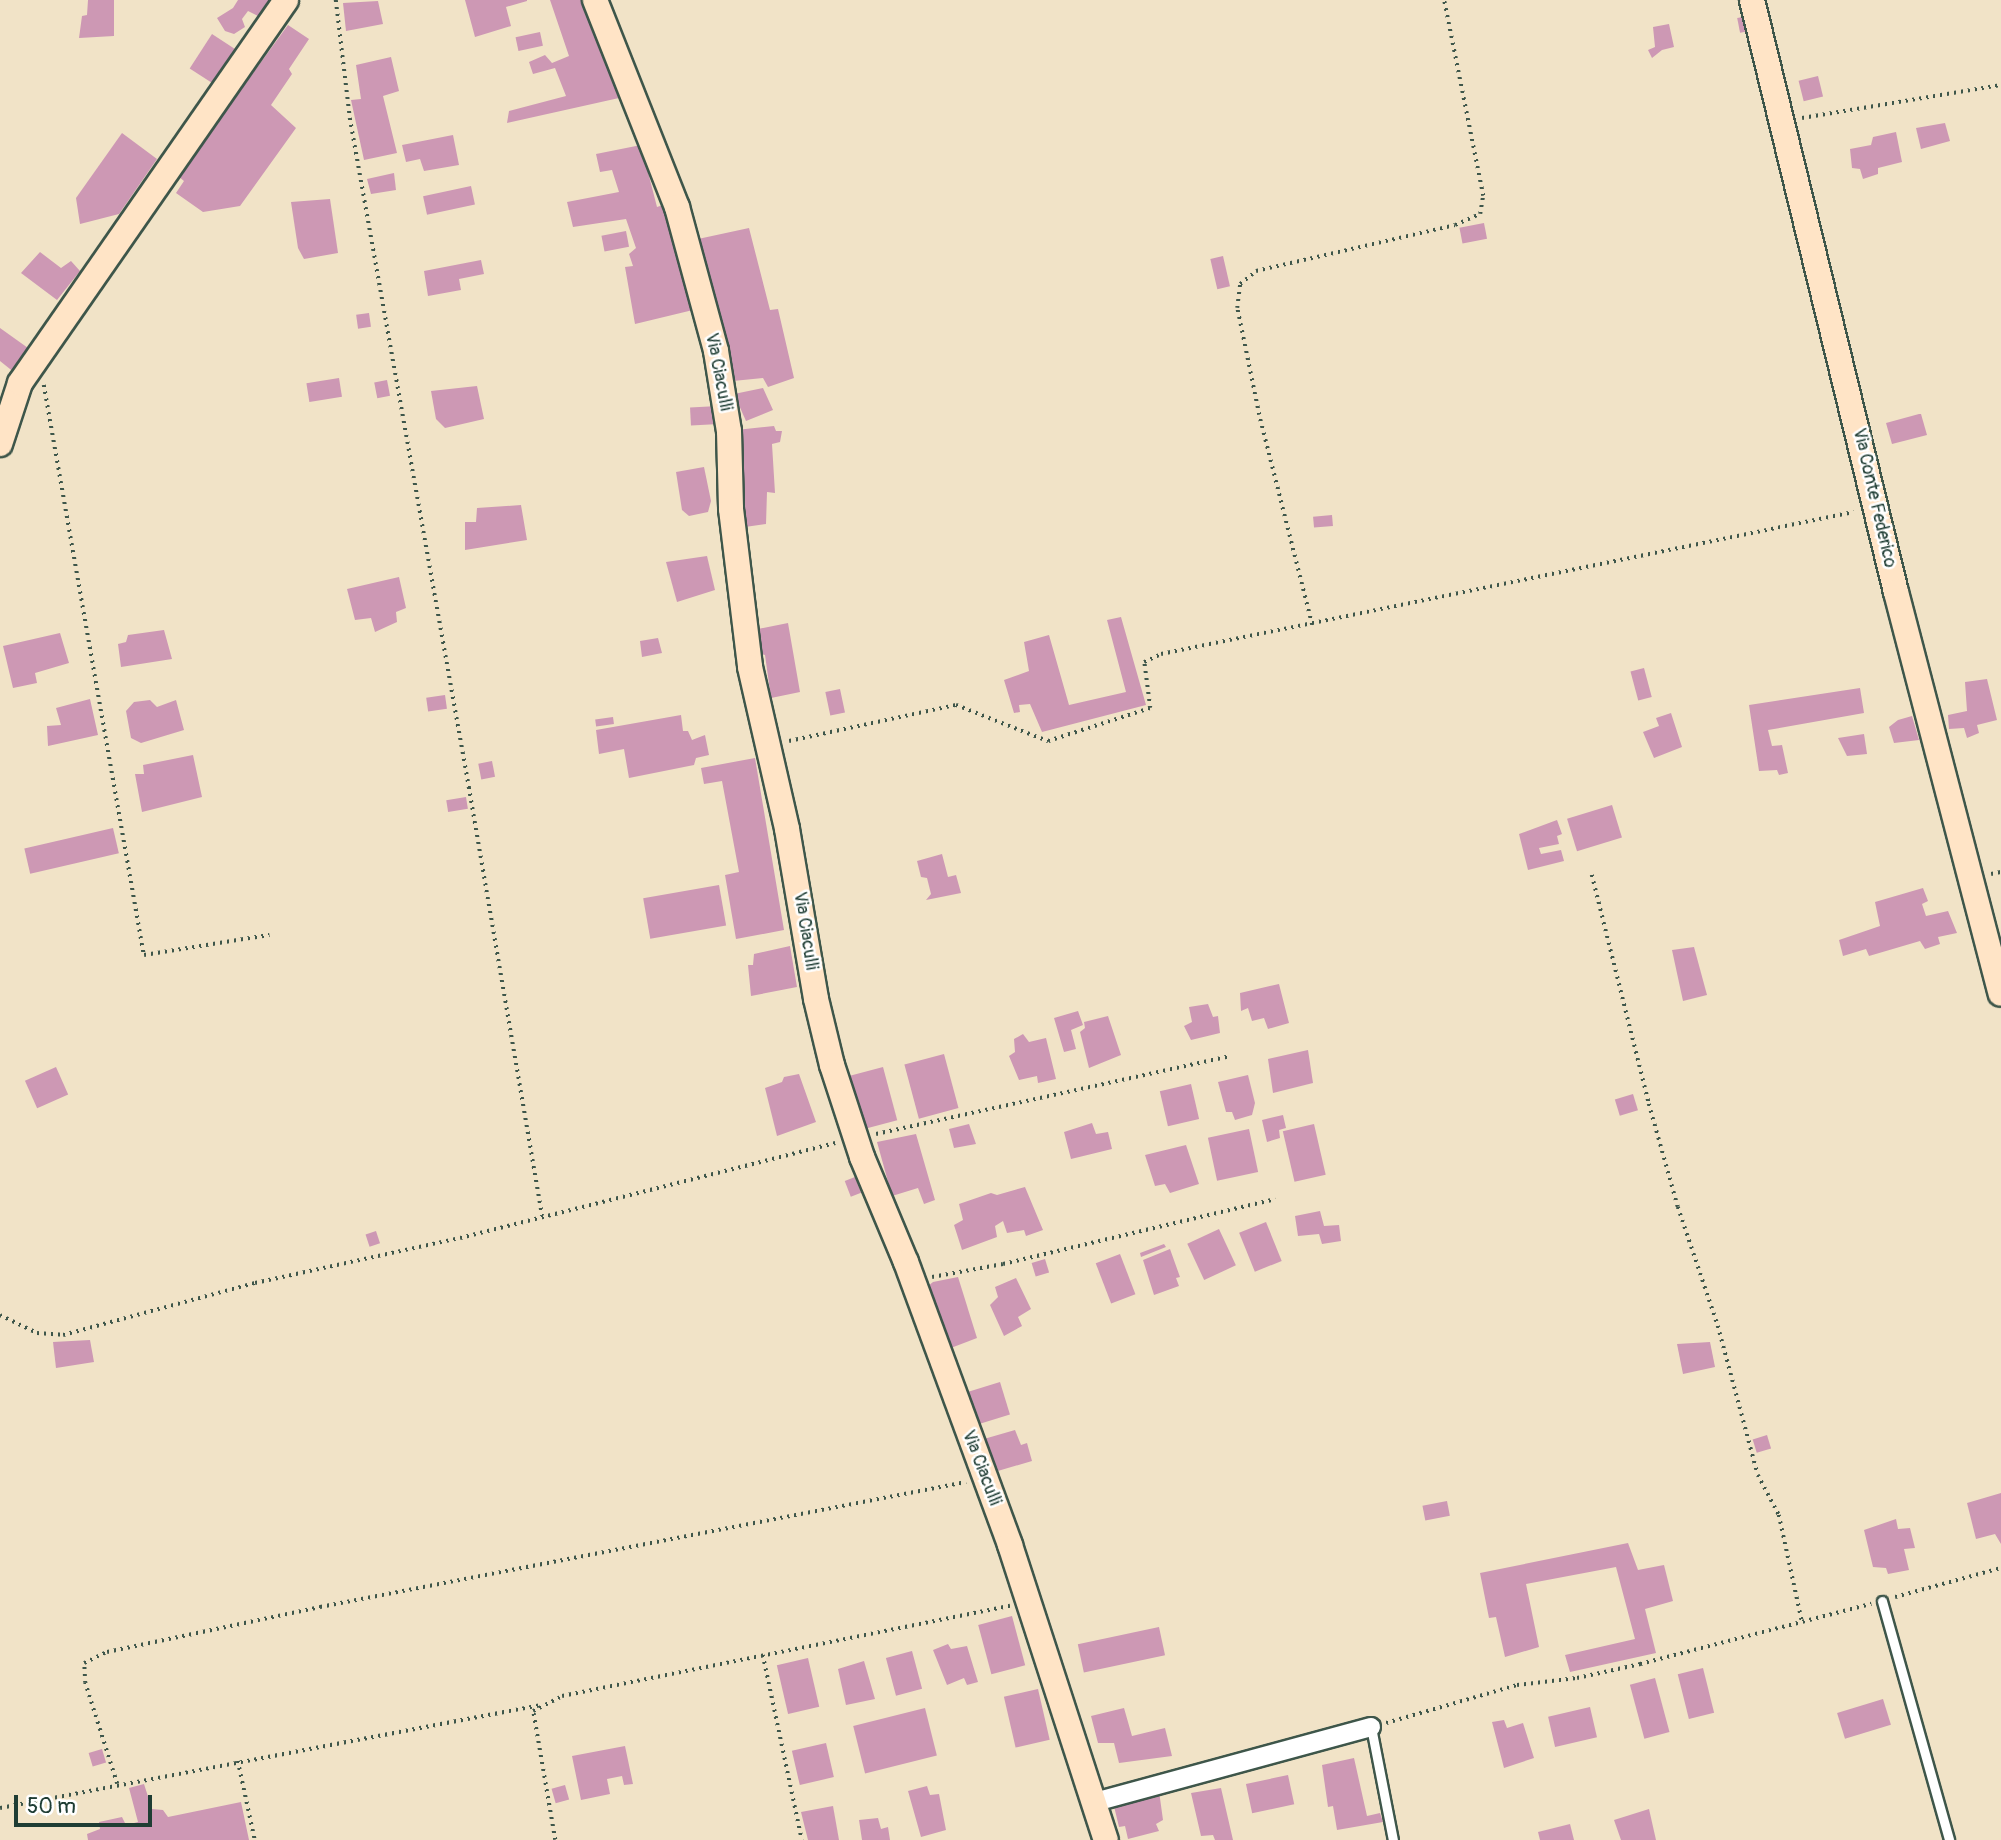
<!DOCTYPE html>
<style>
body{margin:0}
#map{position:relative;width:2001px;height:1840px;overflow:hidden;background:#f1e3c7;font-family:Pangolin,sans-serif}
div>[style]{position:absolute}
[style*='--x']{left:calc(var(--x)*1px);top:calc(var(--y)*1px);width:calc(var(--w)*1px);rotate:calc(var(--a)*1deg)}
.building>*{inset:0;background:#cd98b4;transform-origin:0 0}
.path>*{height:3.5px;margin-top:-1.75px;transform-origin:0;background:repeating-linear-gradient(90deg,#3e564a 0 2px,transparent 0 7px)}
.roads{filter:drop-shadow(2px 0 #3e564a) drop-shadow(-2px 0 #3e564a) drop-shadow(0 2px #3e564a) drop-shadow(0 -2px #3e564a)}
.lane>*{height:9px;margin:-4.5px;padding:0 4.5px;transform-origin:4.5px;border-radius:4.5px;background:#fff}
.street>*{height:18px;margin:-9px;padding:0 9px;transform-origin:9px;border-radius:9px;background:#fff}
.secondary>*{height:24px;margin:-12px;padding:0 12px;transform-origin:12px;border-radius:12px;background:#ffe4c6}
span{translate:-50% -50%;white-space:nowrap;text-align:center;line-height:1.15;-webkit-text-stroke:5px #fff;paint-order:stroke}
.street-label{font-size:18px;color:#1f3d34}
.scale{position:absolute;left:14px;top:1795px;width:138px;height:32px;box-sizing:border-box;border:4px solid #1f3d34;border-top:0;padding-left:9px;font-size:21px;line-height:24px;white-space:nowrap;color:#1f3d34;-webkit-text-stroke:5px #fff;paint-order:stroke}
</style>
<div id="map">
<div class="building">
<div style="clip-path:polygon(88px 0,114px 0,114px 36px,79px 38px,82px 16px,87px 15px)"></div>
<div style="clip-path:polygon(238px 0,275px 0,262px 18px,248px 11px,242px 19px,245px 27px,234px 34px,225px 31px,217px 18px,233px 8px)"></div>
<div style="clip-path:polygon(465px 0,527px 0,527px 1px,506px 7px,511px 26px,475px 37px)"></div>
<div style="clip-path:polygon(550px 0,583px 0,619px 98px,507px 123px,509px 111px,566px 96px,555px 68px,533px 74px,529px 62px,545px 55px,552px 63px,569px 56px)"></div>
<div style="clip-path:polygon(378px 1px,383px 24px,346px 31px,343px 3px)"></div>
<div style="left:1748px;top:16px;width:15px;height:11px;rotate:79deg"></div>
<div style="clip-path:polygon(1669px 24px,1674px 47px,1662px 50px,1652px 58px,1648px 50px,1655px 47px,1653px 27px)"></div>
<div style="clip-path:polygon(288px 25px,309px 39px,289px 69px,292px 74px,271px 105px,296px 128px,240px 206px,203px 212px,176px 193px,184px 181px,178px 176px)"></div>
<div style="left:540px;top:32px;width:14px;height:25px;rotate:78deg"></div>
<div style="left:212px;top:34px;width:31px;height:41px;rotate:33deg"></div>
<div style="clip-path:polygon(391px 57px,399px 91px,383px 96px,397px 153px,364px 160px,351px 100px,361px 99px,356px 65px)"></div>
<div style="left:1818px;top:76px;width:21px;height:20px;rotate:76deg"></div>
<div style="clip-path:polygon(1945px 123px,1950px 141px,1921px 149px,1916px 128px)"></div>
<div style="clip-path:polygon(1896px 132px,1902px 162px,1878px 168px,1878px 174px,1863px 179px,1860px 169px,1852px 168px,1850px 149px,1871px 145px,1873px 137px)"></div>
<div style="clip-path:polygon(122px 133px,157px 159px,119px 214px,80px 224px,76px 198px)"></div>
<div style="clip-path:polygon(453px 135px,459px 165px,424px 171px,420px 159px,406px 162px,402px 145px)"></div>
<div style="clip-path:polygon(641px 145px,657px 207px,666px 204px,693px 310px,635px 324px,625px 267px,633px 266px,629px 254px,636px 248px,626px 219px,573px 227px,567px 202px,619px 192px,612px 170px,600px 172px,596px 154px)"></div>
<div style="clip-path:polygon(394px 173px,396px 190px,371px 194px,367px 179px)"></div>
<div style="left:471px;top:186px;width:19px;height:49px;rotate:78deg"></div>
<div style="clip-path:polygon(330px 199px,338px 253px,304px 259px,298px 248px,291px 202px)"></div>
<div style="left:1484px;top:223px;width:16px;height:25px;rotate:79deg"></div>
<div style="clip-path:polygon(749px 228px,770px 310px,778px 309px,794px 378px,768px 387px,763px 378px,733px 381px,698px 239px)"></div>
<div style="left:626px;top:231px;width:16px;height:25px;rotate:79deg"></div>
<div style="clip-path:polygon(40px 252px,61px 268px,71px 261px,80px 271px,57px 300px,21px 273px)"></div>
<div style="left:1223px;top:256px;width:31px;height:13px;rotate:77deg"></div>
<div style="clip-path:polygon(481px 260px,484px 274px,459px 279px,461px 290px,428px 296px,424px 271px)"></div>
<div style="left:369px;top:313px;width:14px;height:13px;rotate:82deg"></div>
<div style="clip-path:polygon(0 328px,28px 348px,15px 373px,0 361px)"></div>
<div style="left:339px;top:378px;width:19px;height:33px;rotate:81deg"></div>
<div style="left:387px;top:380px;width:16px;height:13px;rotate:79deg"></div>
<div style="clip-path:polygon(477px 386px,484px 419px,445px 428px,436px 419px,431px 391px)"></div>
<div style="clip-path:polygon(763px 388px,773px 410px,746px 421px,734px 394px)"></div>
<div style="left:718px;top:406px;width:18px;height:28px;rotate:87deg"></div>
<div style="clip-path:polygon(1919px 414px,1921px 414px,1927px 435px,1892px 444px,1886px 423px)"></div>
<div style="clip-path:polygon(774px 426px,776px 431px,782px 431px,780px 442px,772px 444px,775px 493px,767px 492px,766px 524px,745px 527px,736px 430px)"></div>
<div style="clip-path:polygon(704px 467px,711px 501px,708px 512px,689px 516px,682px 510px,676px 472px)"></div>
<div style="clip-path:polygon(521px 505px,527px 540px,465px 550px,465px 522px,476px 522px,477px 508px)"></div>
<div style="left:1332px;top:515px;width:11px;height:19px;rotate:85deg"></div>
<div style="clip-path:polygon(707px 556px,715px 590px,677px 602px,666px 562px)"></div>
<div style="clip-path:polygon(399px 577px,406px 608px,396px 612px,397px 622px,375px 632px,371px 618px,355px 620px,347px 589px)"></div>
<div style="clip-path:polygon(1121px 617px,1146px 705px,1042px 732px,1030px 704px,1019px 705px,1020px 712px,1014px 713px,1004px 680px,1029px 671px,1024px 642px,1049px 635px,1069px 705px,1126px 692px,1107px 620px)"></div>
<div style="clip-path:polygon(788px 623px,800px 692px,771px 698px,765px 655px,757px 653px,753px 630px)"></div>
<div style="clip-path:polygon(164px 630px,172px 659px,121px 667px,118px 644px,126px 642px,128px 635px)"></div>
<div style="clip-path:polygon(60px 633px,69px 663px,35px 673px,37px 683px,13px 688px,3px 646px)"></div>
<div style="clip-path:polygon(658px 638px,662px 653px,642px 657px,640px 641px)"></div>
<div style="left:1644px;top:668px;width:30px;height:14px;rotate:75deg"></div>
<div style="clip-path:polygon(1987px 679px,1997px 720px,1977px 725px,1979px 733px,1967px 738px,1964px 728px,1949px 729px,1948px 715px,1967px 711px,1965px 682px)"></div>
<div style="clip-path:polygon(1860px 688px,1864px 713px,1768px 730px,1772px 746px,1782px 745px,1788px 773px,1779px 775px,1777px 770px,1759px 771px,1749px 705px)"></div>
<div style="left:840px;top:689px;width:24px;height:15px;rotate:78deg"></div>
<div style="left:445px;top:695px;width:14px;height:19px;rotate:82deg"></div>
<div style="clip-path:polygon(90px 699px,98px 735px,48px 746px,47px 726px,61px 725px,56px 708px)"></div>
<div style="clip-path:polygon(150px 700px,157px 707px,176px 700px,184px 730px,141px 743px,131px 738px,126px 711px,134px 702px)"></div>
<div style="clip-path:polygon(1671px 713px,1682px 747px,1654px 758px,1643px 732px,1659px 726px,1656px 718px)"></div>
<div style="clip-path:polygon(681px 715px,683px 731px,688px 731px,692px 740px,705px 735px,709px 755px,696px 758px,694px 765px,629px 778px,624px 749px,599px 754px,596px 730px)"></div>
<div style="clip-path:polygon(1912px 716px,1919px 740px,1894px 743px,1889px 727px,1898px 720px)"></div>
<div style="left:613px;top:717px;width:7px;height:18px;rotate:82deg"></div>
<div style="clip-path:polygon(1864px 734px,1867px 754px,1847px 756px,1838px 738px)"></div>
<div style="clip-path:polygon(193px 755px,202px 797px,142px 812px,135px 774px,144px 774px,143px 765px)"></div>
<div style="clip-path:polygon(755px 758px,784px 930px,736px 939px,725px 875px,739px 872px,722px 781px,704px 784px,701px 768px)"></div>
<div style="left:492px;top:761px;width:16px;height:14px;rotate:79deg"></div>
<div style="left:466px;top:797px;width:12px;height:20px;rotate:81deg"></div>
<div style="left:1612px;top:805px;width:34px;height:47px;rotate:73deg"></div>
<div style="clip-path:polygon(1557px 820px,1562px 834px,1557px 836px,1559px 844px,1539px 848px,1541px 854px,1561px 850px,1564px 861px,1528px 870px,1519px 834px)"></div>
<div style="left:113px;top:828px;width:26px;height:91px;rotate:77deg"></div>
<div style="clip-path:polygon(942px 854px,948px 877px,956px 875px,961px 893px,926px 900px,931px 894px,927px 878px,921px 877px,917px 861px)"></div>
<div style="left:719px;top:885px;width:41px;height:77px;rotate:80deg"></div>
<div style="clip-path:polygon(1923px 888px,1928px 901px,1922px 904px,1926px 916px,1948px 911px,1957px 933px,1938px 937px,1940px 944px,1925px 949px,1920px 941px,1869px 956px,1866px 949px,1843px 956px,1839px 940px,1880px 926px,1875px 902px)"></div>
<div style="clip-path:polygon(790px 946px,797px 987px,751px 996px,748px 965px,753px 965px,754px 954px)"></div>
<div style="clip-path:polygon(1694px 947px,1707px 995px,1683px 1001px,1672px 950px)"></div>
<div style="clip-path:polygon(1279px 984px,1289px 1023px,1268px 1029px,1264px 1018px,1252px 1021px,1248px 1008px,1241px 1011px,1240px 993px)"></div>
<div style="clip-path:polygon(1208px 1004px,1213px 1017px,1218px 1016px,1220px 1033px,1191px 1040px,1184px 1026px,1192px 1022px,1189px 1007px)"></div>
<div style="clip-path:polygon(1078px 1011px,1083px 1025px,1071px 1030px,1076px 1049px,1064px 1052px,1054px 1018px)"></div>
<div style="clip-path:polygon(1108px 1016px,1121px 1055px,1089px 1068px,1080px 1032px,1085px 1028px,1084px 1022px)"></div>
<div style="clip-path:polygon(1023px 1034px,1029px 1042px,1046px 1038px,1056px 1079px,1038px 1083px,1037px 1076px,1019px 1080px,1009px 1056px,1015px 1052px,1014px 1039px)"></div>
<div style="clip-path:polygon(1308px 1050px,1313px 1083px,1273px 1093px,1268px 1059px)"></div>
<div style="left:944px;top:1054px;width:56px;height:41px;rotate:75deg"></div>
<div style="left:56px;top:1067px;width:30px;height:34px;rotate:66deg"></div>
<div style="left:883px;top:1067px;width:55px;height:41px;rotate:75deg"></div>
<div style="clip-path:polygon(799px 1074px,816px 1122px,777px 1136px,765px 1088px,782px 1082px,784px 1077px)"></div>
<div style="clip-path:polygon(1248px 1075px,1255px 1103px,1252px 1115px,1235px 1120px,1232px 1112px,1226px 1112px,1218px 1082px)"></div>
<div style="left:1191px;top:1084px;width:36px;height:32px;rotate:77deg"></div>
<div style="left:1633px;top:1094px;width:17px;height:19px;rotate:73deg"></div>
<div style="clip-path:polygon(1283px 1115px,1286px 1128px,1279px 1130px,1280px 1138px,1267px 1142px,1262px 1120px)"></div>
<div style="clip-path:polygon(1092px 1123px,1096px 1134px,1108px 1132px,1112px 1149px,1071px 1159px,1064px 1132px)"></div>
<div style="clip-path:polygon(969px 1124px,976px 1144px,954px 1148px,949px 1129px)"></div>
<div style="left:1314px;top:1124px;width:52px;height:32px;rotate:77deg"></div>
<div style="left:1249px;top:1129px;width:44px;height:42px;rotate:78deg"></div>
<div style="clip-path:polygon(916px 1134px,935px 1200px,924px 1204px,918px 1188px,892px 1196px,877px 1142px)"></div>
<div style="clip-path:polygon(1186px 1145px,1199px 1184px,1170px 1193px,1165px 1184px,1155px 1186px,1145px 1155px)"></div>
<div style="left:855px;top:1177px;width:17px;height:11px;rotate:69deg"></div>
<div style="clip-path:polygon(1025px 1187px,1043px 1230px,1026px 1236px,1024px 1230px,1007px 1233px,1003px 1221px,995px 1226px,997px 1237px,962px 1250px,954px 1225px,963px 1220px,959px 1204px,991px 1193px,997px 1195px)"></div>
<div style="clip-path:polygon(1320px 1211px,1324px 1226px,1339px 1225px,1341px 1241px,1322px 1244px,1319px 1234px,1298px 1236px,1295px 1216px)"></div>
<div style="left:1266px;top:1222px;width:42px;height:29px;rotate:68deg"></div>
<div style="left:1219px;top:1229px;width:40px;height:35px;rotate:65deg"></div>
<div style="left:376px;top:1231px;width:13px;height:11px;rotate:72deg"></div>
<div style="clip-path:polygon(1164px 1244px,1166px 1247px,1141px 1257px,1140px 1253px)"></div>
<div style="clip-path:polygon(1170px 1249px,1180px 1277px,1176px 1278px,1179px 1286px,1154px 1295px,1143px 1260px)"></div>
<div style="left:1120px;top:1254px;width:43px;height:26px;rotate:69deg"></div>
<div style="left:1045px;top:1259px;width:14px;height:14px;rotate:73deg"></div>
<div style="clip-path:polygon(958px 1277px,977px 1338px,943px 1351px,922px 1291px,933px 1282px)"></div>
<div style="clip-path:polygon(1016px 1278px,1031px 1309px,1018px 1317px,1022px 1326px,1004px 1336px,990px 1305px,998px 1297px,995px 1287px)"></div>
<div style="clip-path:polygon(90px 1340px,94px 1362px,56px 1368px,53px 1342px)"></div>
<div style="clip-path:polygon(1710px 1342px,1715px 1367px,1683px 1374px,1677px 1344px)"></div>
<div style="left:1000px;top:1382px;width:34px;height:39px;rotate:73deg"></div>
<div style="clip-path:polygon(1015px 1430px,1021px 1445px,1027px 1443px,1032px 1461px,991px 1473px,977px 1441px)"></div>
<div style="left:1767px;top:1435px;width:14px;height:15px;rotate:73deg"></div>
<div style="clip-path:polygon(2001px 1493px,2001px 1544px,1995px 1534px,1976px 1539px,1967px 1503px)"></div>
<div style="left:1447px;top:1501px;width:15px;height:25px;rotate:79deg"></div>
<div style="clip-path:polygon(1896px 1519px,1898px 1529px,1910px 1528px,1915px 1548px,1904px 1549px,1909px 1570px,1888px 1574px,1886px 1568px,1873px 1567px,1864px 1530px)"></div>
<div style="clip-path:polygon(1628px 1543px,1638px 1570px,1664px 1565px,1673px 1601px,1645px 1609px,1656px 1653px,1570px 1672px,1565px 1655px,1635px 1639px,1616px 1567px,1526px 1584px,1539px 1647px,1505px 1657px,1496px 1617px,1489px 1618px,1480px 1573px)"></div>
<div style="left:1012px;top:1616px;width:51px;height:35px;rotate:75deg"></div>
<div style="left:1159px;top:1627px;width:29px;height:83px;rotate:78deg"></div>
<div style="clip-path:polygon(948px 1644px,951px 1649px,967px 1646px,978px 1682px,967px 1685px,964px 1678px,947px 1685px,933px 1650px)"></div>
<div style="left:912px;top:1651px;width:39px;height:27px;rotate:75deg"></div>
<div style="left:808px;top:1658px;width:50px;height:32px;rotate:77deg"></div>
<div style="clip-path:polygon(864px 1661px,875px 1699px,846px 1705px,838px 1669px)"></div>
<div style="left:1703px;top:1668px;width:46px;height:26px;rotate:76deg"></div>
<div style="left:1655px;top:1678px;width:56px;height:26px;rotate:75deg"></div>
<div style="left:1038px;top:1689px;width:52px;height:35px;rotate:77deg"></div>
<div style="left:1883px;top:1699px;width:27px;height:48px;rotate:73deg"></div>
<div style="left:1590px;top:1707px;width:31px;height:43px;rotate:77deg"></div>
<div style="left:925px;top:1708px;width:49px;height:74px;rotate:76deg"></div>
<div style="clip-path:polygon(1124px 1708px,1132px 1736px,1165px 1728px,1172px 1756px,1119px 1763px,1114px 1743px,1098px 1743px,1091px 1716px)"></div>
<div style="clip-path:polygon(1504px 1720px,1507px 1728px,1523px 1723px,1534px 1758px,1504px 1768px,1492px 1722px)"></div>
<div style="left:826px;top:1743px;width:35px;height:35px;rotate:77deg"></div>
<div style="clip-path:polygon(625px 1746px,633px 1784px,624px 1785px,622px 1776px,607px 1779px,610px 1794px,581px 1800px,572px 1756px)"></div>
<div style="left:102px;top:1749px;width:14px;height:14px;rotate:73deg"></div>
<div style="clip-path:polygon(1354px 1758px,1367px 1816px,1380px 1813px,1383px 1822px,1337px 1830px,1333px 1806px,1328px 1807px,1322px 1765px)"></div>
<div style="left:1288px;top:1775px;width:30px;height:43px;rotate:78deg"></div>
<div style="clip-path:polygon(144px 1784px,152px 1809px,163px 1810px,168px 1817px,241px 1802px,249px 1840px,88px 1840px,87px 1834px,100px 1829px,99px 1822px,122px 1817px,126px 1825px,138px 1822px,129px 1788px)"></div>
<div style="left:565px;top:1785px;width:15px;height:14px;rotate:74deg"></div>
<div style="clip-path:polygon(927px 1786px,930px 1795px,939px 1794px,946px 1830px,921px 1837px,908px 1791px)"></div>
<div style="clip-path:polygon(1221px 1788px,1233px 1840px,1215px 1840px,1213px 1835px,1201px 1836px,1191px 1793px)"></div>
<div style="clip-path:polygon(1159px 1791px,1163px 1820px,1156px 1824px,1159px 1831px,1128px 1839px,1125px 1826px,1119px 1827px,1113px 1802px)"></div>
<div style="clip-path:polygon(833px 1806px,839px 1840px,808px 1840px,801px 1812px)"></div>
<div style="clip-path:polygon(1649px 1809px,1656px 1840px,1621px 1840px,1614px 1820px)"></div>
<div style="clip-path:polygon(878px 1818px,881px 1829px,888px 1827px,890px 1840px,862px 1840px,859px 1820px)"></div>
<div style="clip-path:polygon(1570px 1824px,1574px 1840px,1540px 1840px,1538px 1832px)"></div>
</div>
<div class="path">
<div style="--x:336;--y:0;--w:119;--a:83.2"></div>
<div style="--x:350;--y:118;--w:680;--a:79.91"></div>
<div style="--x:469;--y:787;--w:435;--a:80.3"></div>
<div style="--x:1802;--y:118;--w:202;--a:-9.4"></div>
<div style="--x:44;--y:385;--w:579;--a:80.05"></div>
<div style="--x:144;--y:955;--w:127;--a:-9.1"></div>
<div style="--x:1312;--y:625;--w:217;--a:-104.2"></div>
<div style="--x:1259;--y:415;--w:109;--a:-101.6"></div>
<div style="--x:1237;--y:308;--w:24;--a:-83"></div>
<div style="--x:1240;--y:284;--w:21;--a:-39"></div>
<div style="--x:1256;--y:271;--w:204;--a:-13"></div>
<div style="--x:1455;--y:225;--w:27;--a:-24"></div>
<div style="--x:1480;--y:214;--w:18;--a:-81"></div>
<div style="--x:1483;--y:196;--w:200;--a:-101.3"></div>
<div style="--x:789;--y:741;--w:171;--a:-12.2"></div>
<div style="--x:956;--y:705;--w:99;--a:21.4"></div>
<div style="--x:1048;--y:741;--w:107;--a:-17.9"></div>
<div style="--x:1150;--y:708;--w:46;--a:-97.4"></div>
<div style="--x:1144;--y:662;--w:19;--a:-25"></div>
<div style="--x:1161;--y:654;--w:707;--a:-11.58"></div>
<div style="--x:1991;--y:874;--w:10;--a:-11"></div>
<div style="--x:1592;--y:875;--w:236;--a:76"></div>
<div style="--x:1649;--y:1104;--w:107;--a:74.3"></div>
<div style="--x:1678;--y:1207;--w:126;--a:71.4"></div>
<div style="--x:1718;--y:1326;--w:154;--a:75"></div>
<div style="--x:1758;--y:1475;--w:45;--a:62.3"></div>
<div style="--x:1779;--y:1515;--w:108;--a:77.8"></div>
<div style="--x:876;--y:1134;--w:363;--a:-12.4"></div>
<div style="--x:932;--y:1277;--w:72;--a:-10.4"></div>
<div style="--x:1003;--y:1264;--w:280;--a:-13.4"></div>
<div style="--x:0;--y:1315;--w:41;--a:25.9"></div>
<div style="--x:37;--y:1333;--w:26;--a:4"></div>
<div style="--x:63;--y:1335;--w:199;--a:-15.2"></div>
<div style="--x:255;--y:1283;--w:210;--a:-12.4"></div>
<div style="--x:460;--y:1238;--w:387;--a:-14.2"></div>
<div style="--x:1895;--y:1597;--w:110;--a:-15.3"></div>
<div style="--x:763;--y:1655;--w:189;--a:78.1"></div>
<div style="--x:1386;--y:1723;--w:136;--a:-16.2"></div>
<div style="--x:1517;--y:1685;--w:60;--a:-6.7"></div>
<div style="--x:1577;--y:1678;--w:65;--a:-12.5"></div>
<div style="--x:1640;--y:1664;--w:239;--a:-14.6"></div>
<div style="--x:238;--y:1761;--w:81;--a:77.9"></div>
<div style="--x:117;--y:1784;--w:106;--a:-107.6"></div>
<div style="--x:85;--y:1683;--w:20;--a:-93"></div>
<div style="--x:84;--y:1663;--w:25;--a:-26"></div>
<div style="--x:107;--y:1652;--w:218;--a:-11.9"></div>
<div style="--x:320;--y:1607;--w:658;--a:-10.95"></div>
<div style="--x:0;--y:1808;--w:551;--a:-10.78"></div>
<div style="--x:555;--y:1840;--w:131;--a:-99.7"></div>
<div style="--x:533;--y:1711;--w:33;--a:-27"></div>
<div style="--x:562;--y:1696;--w:457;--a:-11.4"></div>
</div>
<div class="roads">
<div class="lane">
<div style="--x:1882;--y:1601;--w:248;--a:74.3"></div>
<div style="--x:1371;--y:1727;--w:115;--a:79"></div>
</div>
<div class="street">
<div style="--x:1095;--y:1802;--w:286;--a:-15.2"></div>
</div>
<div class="secondary">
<div style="--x:595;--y:0;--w:223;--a:68.4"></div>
<div style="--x:677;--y:207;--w:149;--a:74.8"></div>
<div style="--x:716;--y:351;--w:81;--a:80.8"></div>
<div style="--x:729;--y:431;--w:78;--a:88.5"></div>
<div style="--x:731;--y:509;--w:159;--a:83.1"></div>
<div style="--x:750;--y:667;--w:166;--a:77.1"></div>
<div style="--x:787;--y:829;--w:172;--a:80.3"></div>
<div style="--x:816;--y:999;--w:68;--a:76.4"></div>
<div style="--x:832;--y:1065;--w:97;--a:71.9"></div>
<div style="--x:862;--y:1157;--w:114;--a:67.3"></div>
<div style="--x:906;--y:1262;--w:302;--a:69.8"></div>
<div style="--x:1010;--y:1545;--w:310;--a:72"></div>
<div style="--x:1752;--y:0;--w:609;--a:76.33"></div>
<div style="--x:1896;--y:592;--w:415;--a:75.4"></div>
<div style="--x:0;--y:444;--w:64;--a:-71.8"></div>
<div style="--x:20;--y:383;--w:466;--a:-55.2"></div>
</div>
</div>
<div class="street-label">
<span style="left:718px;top:372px;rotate:79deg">Via Ciaculli</span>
<span style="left:1874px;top:498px;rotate:77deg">Via Conte Federico</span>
<span style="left:805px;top:931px;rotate:81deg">Via Ciaculli</span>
<span style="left:981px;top:1468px;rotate:69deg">Via Ciaculli</span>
</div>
<div class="scale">50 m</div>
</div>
